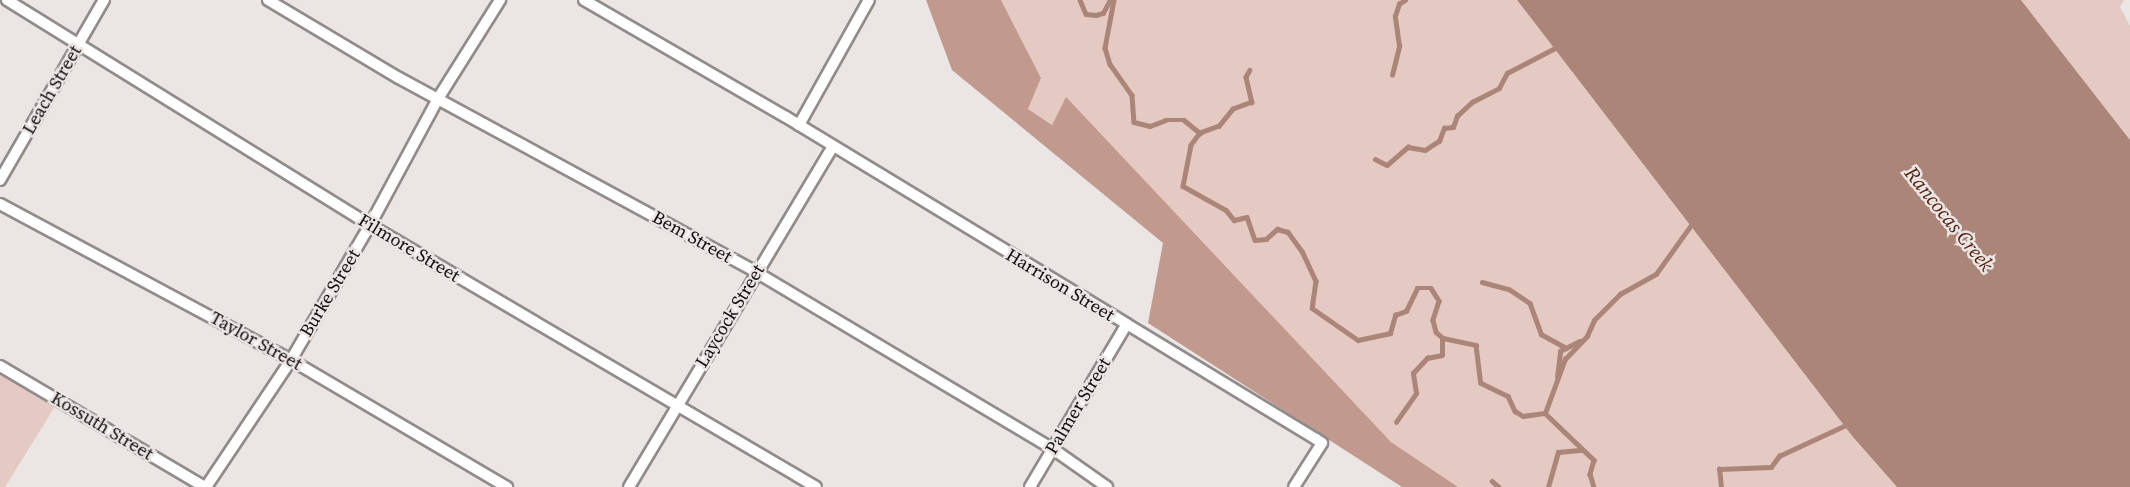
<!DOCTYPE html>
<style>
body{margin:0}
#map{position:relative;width:2130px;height:487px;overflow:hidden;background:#ebe5e4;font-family:"Source Serif 4",serif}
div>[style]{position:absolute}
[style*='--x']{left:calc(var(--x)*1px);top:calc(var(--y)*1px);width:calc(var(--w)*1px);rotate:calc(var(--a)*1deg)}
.green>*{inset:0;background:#e4cac2}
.forest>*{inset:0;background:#c1998d}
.water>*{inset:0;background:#ac8579}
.stream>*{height:4.5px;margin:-2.25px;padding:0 2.25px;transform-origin:2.25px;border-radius:2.25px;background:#ac8579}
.roads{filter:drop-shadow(2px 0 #918c8b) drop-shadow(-2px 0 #918c8b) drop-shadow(0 2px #918c8b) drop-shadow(0 -2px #918c8b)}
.minor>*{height:10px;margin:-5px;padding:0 5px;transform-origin:5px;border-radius:5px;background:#fff}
span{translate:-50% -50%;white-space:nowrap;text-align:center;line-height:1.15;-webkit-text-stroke:5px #ebe5e4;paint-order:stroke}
.street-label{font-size:18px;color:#0f0d0d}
.water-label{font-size:20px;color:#521;font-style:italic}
</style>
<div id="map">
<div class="green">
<div style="clip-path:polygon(1001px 0,1517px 0,1853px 437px,1897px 487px,1458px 487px,1391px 442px,1066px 98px,1052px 125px,1028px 109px,1041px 78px)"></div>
<div style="clip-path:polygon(2021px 0,2124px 0,2120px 7px,2130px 26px,2130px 140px)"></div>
<div style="clip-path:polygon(0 366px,59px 400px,5px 487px,0 487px)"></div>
</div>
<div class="forest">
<div style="clip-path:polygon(926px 0,1001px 0,1041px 78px,1028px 109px,1052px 125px,1066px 97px,1391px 442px,1458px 487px,1402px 487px,1148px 323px,1163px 243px,952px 70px)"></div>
</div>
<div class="water">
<div style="clip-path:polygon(1517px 0,2021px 0,2130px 140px,2130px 487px,1897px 487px,1853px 437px)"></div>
</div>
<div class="stream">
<div style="--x:1080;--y:0;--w:15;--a:67"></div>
<div style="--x:1086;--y:14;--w:10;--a:6"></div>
<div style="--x:1096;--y:15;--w:7;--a:-16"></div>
<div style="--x:1103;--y:13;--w:15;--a:-62"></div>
<div style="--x:1114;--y:0;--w:49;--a:100.6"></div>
<div style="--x:1105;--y:48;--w:17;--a:73"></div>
<div style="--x:1110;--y:64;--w:38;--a:55"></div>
<div style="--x:1132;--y:95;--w:27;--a:86"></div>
<div style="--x:1134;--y:122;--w:16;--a:14"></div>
<div style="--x:1150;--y:126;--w:17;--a:-21"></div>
<div style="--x:1166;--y:120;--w:18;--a:0"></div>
<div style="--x:1184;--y:120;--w:21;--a:39"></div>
<div style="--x:1250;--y:70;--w:8;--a:120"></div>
<div style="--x:1246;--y:77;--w:26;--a:77"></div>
<div style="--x:1252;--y:102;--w:20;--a:160"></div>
<div style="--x:1233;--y:109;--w:22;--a:129"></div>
<div style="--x:1219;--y:126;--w:20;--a:160"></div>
<div style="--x:1200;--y:133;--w:15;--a:127"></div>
<div style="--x:1191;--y:145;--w:42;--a:101"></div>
<div style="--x:1183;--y:186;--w:49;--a:29.2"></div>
<div style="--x:1226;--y:210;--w:13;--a:51"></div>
<div style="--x:1234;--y:220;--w:13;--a:-13"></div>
<div style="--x:1247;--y:217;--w:24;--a:71"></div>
<div style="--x:1255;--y:240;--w:11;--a:-5"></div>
<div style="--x:1266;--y:239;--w:15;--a:-42"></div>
<div style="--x:1277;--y:229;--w:11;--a:15"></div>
<div style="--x:1288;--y:232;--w:24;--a:54"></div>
<div style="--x:1302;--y:251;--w:33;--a:65"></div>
<div style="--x:1316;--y:281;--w:27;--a:98"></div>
<div style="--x:1312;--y:308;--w:56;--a:34.8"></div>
<div style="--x:1358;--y:340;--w:33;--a:-12"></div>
<div style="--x:1390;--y:333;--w:19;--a:-74"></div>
<div style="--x:1395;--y:315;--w:12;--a:-20"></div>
<div style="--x:1406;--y:311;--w:25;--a:-64"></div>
<div style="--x:1417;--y:288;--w:14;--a:0"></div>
<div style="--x:1431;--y:288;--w:15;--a:58"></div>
<div style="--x:1439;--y:301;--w:20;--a:108"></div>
<div style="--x:1433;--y:320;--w:12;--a:76"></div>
<div style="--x:1436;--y:332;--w:9;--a:41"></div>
<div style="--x:1443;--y:338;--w:34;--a:12"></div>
<div style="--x:1476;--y:345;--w:38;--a:83"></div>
<div style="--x:1481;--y:383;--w:30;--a:26"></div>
<div style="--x:1508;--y:396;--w:17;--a:65"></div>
<div style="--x:1515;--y:411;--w:9;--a:32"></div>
<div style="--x:1523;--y:416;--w:22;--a:-8"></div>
<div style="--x:1392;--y:75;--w:30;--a:-76"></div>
<div style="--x:1399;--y:46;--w:30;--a:-98"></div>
<div style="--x:1395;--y:16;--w:13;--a:-72"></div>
<div style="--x:1399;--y:4;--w:7;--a:-34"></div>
<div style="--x:1375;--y:159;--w:13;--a:27"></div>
<div style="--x:1387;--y:165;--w:28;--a:-41"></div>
<div style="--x:1408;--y:147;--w:17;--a:10"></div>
<div style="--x:1425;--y:150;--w:17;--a:-33"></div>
<div style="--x:1439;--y:141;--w:14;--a:-69"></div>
<div style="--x:1444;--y:128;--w:9;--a:-6"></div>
<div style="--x:1453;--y:127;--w:12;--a:-70"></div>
<div style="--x:1457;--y:116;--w:21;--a:-43"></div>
<div style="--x:1472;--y:102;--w:30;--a:-27"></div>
<div style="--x:1499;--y:88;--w:17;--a:-62"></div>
<div style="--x:1507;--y:73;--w:59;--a:-27.4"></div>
<div style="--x:1482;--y:282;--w:28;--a:15"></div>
<div style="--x:1509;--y:289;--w:25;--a:34"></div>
<div style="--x:1530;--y:303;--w:33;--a:70"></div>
<div style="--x:1541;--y:334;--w:29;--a:29"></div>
<div style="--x:1557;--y:377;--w:26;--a:-83"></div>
<div style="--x:1560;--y:351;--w:22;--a:-27"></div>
<div style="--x:1545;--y:413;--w:58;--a:-69.7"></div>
<div style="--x:1565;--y:359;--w:32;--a:-46"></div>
<div style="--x:1587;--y:336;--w:17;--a:-66"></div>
<div style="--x:1594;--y:320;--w:37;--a:-45"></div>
<div style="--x:1620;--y:294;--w:41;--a:-29.1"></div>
<div style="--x:1656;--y:274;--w:65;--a:-54.4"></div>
<div style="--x:1545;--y:413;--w:68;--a:43.8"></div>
<div style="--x:1594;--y:460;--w:15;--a:106"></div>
<div style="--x:1590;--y:474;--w:14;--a:73"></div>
<div style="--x:1396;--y:422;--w:35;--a:-55"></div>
<div style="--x:1416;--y:393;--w:20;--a:-99"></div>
<div style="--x:1413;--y:373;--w:21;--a:-47"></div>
<div style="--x:1427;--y:358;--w:15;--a:-11"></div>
<div style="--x:1442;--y:355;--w:17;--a:-90"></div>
<div style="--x:1492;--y:481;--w:9;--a:41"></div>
<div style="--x:1548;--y:487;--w:36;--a:-74"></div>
<div style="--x:1558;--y:452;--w:24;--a:-5"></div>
<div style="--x:1721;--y:487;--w:18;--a:-96"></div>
<div style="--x:1719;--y:469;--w:52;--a:-2.2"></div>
<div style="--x:1771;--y:467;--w:14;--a:-54"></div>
<div style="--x:1779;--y:456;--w:78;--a:-24.9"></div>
</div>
<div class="roads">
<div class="minor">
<div style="--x:7;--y:0;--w:427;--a:31.8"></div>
<div style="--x:370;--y:225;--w:517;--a:30.43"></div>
<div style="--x:268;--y:0;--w:152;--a:30.8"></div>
<div style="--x:399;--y:78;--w:406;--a:28.5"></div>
<div style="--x:756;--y:272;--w:346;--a:30.8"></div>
<div style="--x:1053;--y:449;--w:66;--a:35.1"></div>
<div style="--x:584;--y:0;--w:233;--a:30.1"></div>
<div style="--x:786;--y:117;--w:620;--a:31.28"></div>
<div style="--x:1316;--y:439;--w:7;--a:34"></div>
<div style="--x:1322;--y:443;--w:52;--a:122.5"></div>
<div style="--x:799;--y:125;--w:143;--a:-60.8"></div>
<div style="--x:0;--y:180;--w:208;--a:-60"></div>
<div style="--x:0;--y:204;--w:330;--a:28.2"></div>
<div style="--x:291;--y:360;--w:251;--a:30.5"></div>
<div style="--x:0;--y:366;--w:238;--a:30.6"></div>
<div style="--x:206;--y:487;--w:153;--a:-56.2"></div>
<div style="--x:291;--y:360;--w:156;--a:-59.7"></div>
<div style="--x:370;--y:225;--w:145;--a:-61.7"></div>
<div style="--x:439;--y:97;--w:115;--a:-57.8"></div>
<div style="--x:629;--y:487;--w:397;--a:-59.1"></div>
<div style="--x:1030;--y:487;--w:188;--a:-59.3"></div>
</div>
</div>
<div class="street-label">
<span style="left:52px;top:90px;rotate:-60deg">Leach Street</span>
<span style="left:692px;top:237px;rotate:29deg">Bem Street</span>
<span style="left:409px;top:248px;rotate:31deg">Filmore Street</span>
<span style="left:1060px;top:285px;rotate:31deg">Harrison Street</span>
<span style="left:330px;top:293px;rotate:-59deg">Burke Street</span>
<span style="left:730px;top:316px;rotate:-59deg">Laycock Street</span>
<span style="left:256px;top:341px;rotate:29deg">Taylor Street</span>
<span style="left:1078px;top:406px;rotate:-59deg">Palmer Street</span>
<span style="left:102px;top:426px;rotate:31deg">Kossuth Street</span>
</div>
<div class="water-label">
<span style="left:1949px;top:219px;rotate:51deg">Rancocas Creek</span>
</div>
</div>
